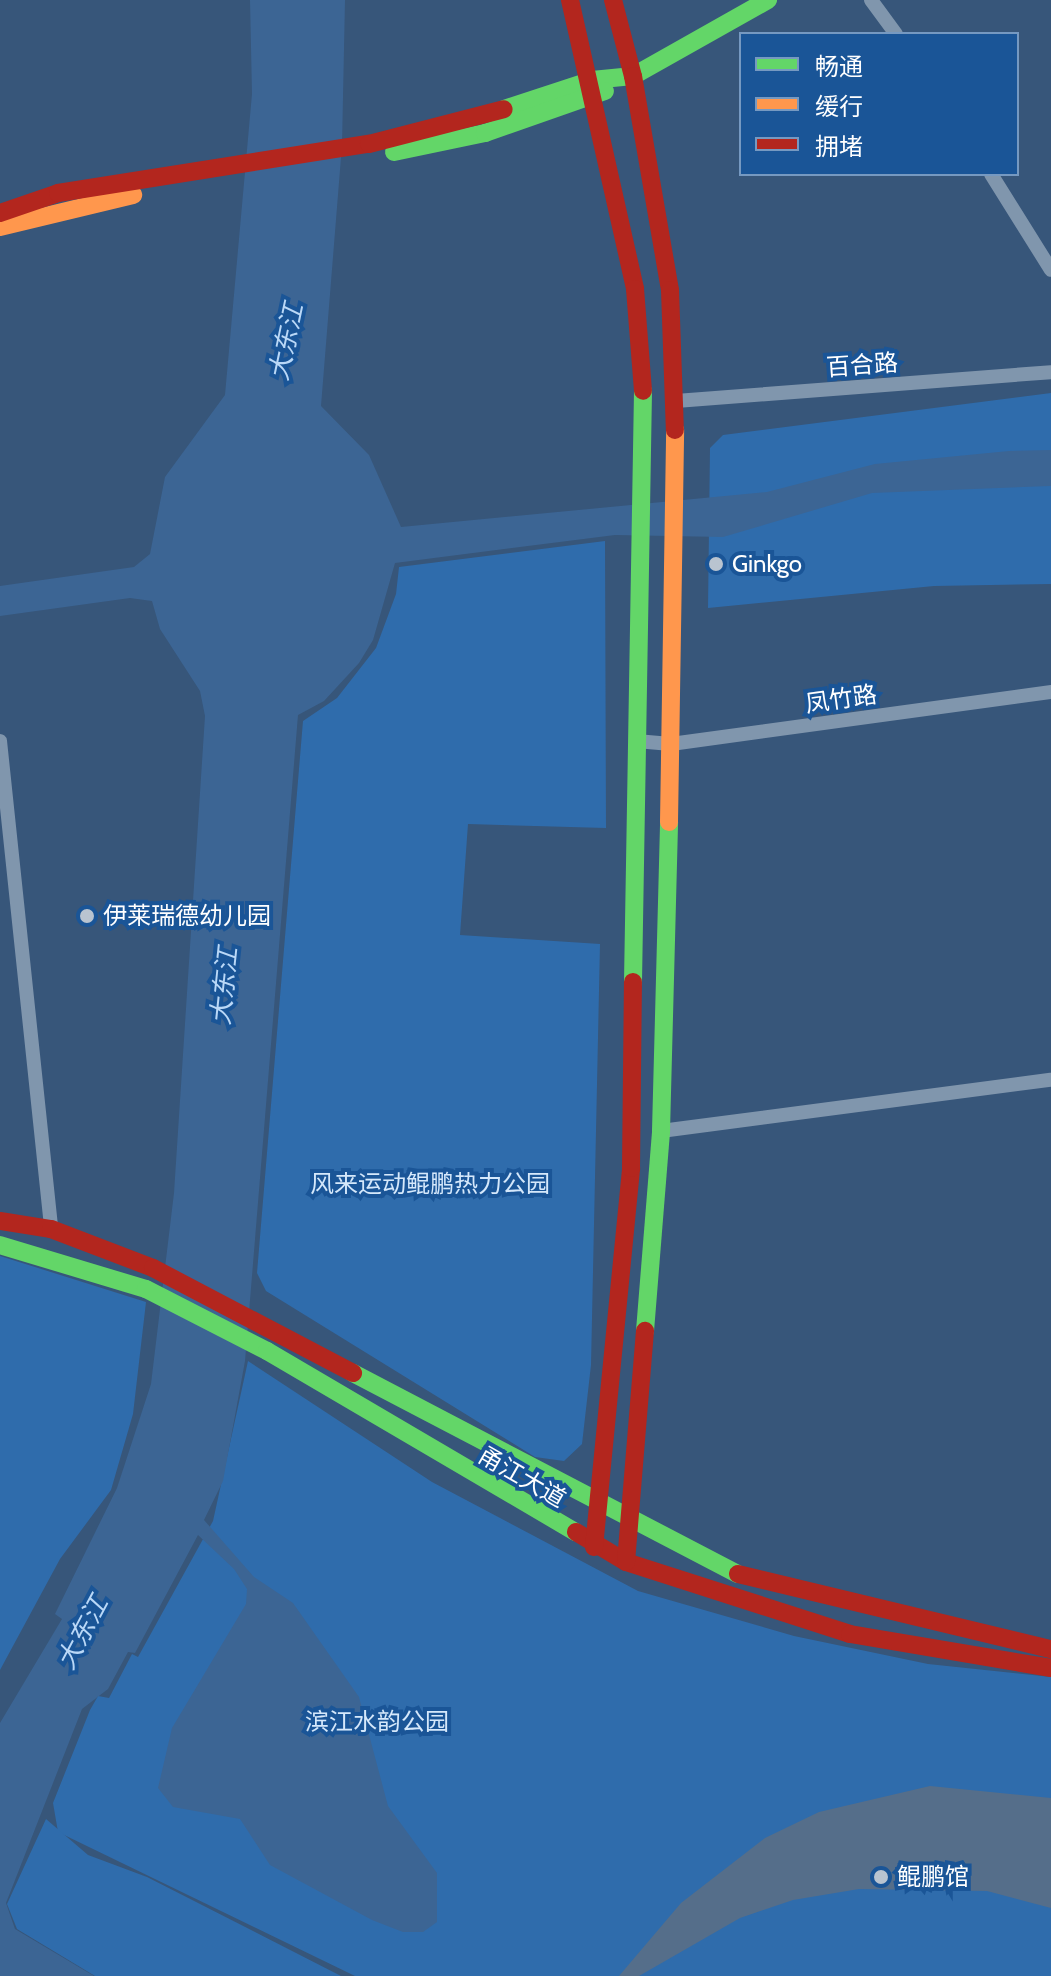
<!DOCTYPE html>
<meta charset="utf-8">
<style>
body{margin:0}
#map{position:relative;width:1051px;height:1976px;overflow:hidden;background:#37567a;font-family:Cabin,"Noto Sans SC",sans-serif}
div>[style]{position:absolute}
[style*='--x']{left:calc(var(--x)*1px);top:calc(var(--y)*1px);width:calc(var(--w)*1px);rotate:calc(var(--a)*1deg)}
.green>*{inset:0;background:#2f6cac}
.water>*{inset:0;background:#3c6594}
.building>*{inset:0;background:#556e8a}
.street>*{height:14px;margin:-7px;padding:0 7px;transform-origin:7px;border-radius:7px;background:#8096ad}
.fast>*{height:18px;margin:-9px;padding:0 9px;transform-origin:9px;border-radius:9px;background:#63d668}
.slow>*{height:18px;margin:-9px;padding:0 9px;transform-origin:9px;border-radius:9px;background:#ff974d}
.jam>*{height:18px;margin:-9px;padding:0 9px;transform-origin:9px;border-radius:9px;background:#b3261e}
.dots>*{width:22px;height:22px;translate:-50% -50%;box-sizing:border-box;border:4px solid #1a5597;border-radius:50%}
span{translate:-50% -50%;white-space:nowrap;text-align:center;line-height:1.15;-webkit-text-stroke:8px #1a5597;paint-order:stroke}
.street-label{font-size:24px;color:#fff}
.poi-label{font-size:24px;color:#fff}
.left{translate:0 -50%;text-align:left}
.park-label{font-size:24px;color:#d5e8fb}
.water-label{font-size:26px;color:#bad8f7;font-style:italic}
.legend{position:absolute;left:739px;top:32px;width:280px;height:144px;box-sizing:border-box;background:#1a5597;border:2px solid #7699c1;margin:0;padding:10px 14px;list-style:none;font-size:24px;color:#fff}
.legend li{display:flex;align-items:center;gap:16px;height:40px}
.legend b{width:40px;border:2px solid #7699c1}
</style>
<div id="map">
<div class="green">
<div style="clip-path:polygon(1051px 393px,1051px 584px,934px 586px,708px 608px,710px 448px,723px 435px)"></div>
<div style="clip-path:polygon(605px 541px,606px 828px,468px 824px,460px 935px,600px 944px,591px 1365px,582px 1444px,564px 1461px,535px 1457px,266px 1291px,257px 1273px,303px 721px,337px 698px,376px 648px,396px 594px,399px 567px)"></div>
<div style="clip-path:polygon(0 1256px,146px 1302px,133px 1414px,111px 1490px,60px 1559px,0 1670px)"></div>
<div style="clip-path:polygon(248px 1361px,432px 1482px,638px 1591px,794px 1636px,928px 1664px,1051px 1677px,1051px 1976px,355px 1976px,58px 1832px,53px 1803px,90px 1710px,98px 1696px,109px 1698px,132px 1654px,138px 1657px,213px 1521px)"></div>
<div style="clip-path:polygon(46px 1819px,88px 1855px,147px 1877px,341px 1976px,95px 1976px,17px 1929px,7px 1904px)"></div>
</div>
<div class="water">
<div style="clip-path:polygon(250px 0,345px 0,342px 145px,321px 406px,369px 455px,401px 527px,767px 492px,875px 464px,1009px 451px,1051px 450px,1051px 486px,872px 493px,723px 537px,615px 535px,395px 563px,373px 640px,359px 663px,324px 701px,298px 715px,245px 1361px,223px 1481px,204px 1520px,254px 1577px,293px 1603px,359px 1697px,388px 1806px,437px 1873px,437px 1922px,423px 1932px,403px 1932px,372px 1920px,270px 1865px,240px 1819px,173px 1807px,158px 1788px,172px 1728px,246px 1604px,247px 1589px,234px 1569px,198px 1535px,135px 1653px,128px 1652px,108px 1689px,82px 1709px,6px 1903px,15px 1929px,94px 1976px,0 1976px,0 1723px,62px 1619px,55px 1614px,117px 1488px,151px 1384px,174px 1193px,205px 716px,200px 691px,160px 629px,152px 601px,130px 598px,0 616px,0 586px,134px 567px,150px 554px,165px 477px,225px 395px,252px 94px)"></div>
</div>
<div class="building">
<div style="clip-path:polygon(930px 1786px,1051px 1798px,1051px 1908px,987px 1891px,859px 1889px,793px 1900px,740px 1918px,639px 1976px,619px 1976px,681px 1903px,765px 1838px,819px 1812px)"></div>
</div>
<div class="street">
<div style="--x:871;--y:0;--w:42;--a:53.7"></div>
<div style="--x:991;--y:174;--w:113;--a:58"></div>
<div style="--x:676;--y:401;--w:376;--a:-4.4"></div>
<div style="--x:0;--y:741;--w:491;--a:84"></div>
<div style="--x:636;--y:741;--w:35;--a:5"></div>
<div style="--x:671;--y:744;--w:384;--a:-7.8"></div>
<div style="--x:661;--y:1131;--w:393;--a:-7.5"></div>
</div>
<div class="fast">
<div style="--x:504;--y:109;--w:93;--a:-18.2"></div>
<div style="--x:592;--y:80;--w:41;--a:-5.6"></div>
<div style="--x:633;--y:76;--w:155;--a:-29.4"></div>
<div style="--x:394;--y:152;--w:93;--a:-11.8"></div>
<div style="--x:485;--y:133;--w:127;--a:-19.3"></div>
<div style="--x:633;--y:982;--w:591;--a:-89.03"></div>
<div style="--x:0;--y:1245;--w:152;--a:16.8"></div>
<div style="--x:146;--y:1289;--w:136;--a:27.1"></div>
<div style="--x:267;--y:1351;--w:358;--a:30.4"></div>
<div style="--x:645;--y:1331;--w:201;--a:-85.4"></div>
<div style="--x:661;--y:1131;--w:309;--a:-88.5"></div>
<div style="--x:353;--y:1373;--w:434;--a:27.6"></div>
</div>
<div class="slow">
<div style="--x:0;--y:227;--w:137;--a:-13.5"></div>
<div style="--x:669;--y:822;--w:392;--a:-89.1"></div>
</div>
<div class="jam">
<div style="--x:570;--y:0;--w:296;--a:77.3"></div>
<div style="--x:635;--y:289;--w:102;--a:85.5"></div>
<div style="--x:613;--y:0;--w:79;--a:75.3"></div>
<div style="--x:633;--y:76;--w:217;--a:80.2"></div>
<div style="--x:670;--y:290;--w:140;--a:88"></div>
<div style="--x:0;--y:213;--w:61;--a:-19"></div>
<div style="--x:58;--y:193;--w:315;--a:-9"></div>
<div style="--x:369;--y:144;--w:139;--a:-14.5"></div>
<div style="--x:0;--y:1221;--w:52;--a:8.9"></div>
<div style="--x:51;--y:1229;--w:109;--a:20.9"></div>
<div style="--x:153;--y:1268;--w:226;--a:27.7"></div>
<div style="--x:576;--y:1532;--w:58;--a:31"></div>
<div style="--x:626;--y:1562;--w:235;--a:17.8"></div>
<div style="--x:850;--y:1634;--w:204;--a:9.6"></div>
<div style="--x:594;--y:1547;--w:381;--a:-84.4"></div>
<div style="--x:631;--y:1168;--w:186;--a:-89.4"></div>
<div style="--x:626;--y:1562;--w:232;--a:-85.3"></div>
<div style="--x:738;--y:1574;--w:322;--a:13.5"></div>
</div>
<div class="dots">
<div style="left:716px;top:564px;background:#b9c4d0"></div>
<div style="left:87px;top:916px;background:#b9c4d0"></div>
<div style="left:881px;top:1877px;background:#b9c4d0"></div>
</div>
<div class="street-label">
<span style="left:862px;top:365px;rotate:-4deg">百合路</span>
<span style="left:841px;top:699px;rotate:-8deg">凤竹路</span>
<span style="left:522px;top:1477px;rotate:30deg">甬江大道</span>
</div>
<div class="poi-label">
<span class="left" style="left:732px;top:564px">Ginkgo</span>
<span class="left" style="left:103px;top:916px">伊莱瑞德幼儿园</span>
<span class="left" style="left:897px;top:1877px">鲲鹏馆</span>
</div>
<div class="park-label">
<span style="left:430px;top:1184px">风来运动鲲鹏热力公园</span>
<span style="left:377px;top:1722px">滨江水韵公园</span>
</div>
<div class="water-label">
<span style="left:287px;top:342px;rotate:-78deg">大东江</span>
<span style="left:225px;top:986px;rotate:-84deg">大东江</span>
<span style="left:83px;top:1633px;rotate:-62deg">大东江</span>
</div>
<ul class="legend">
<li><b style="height:10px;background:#63d668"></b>畅通</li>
<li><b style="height:10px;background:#ff974d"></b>缓行</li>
<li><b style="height:10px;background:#b3261e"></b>拥堵</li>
</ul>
</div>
